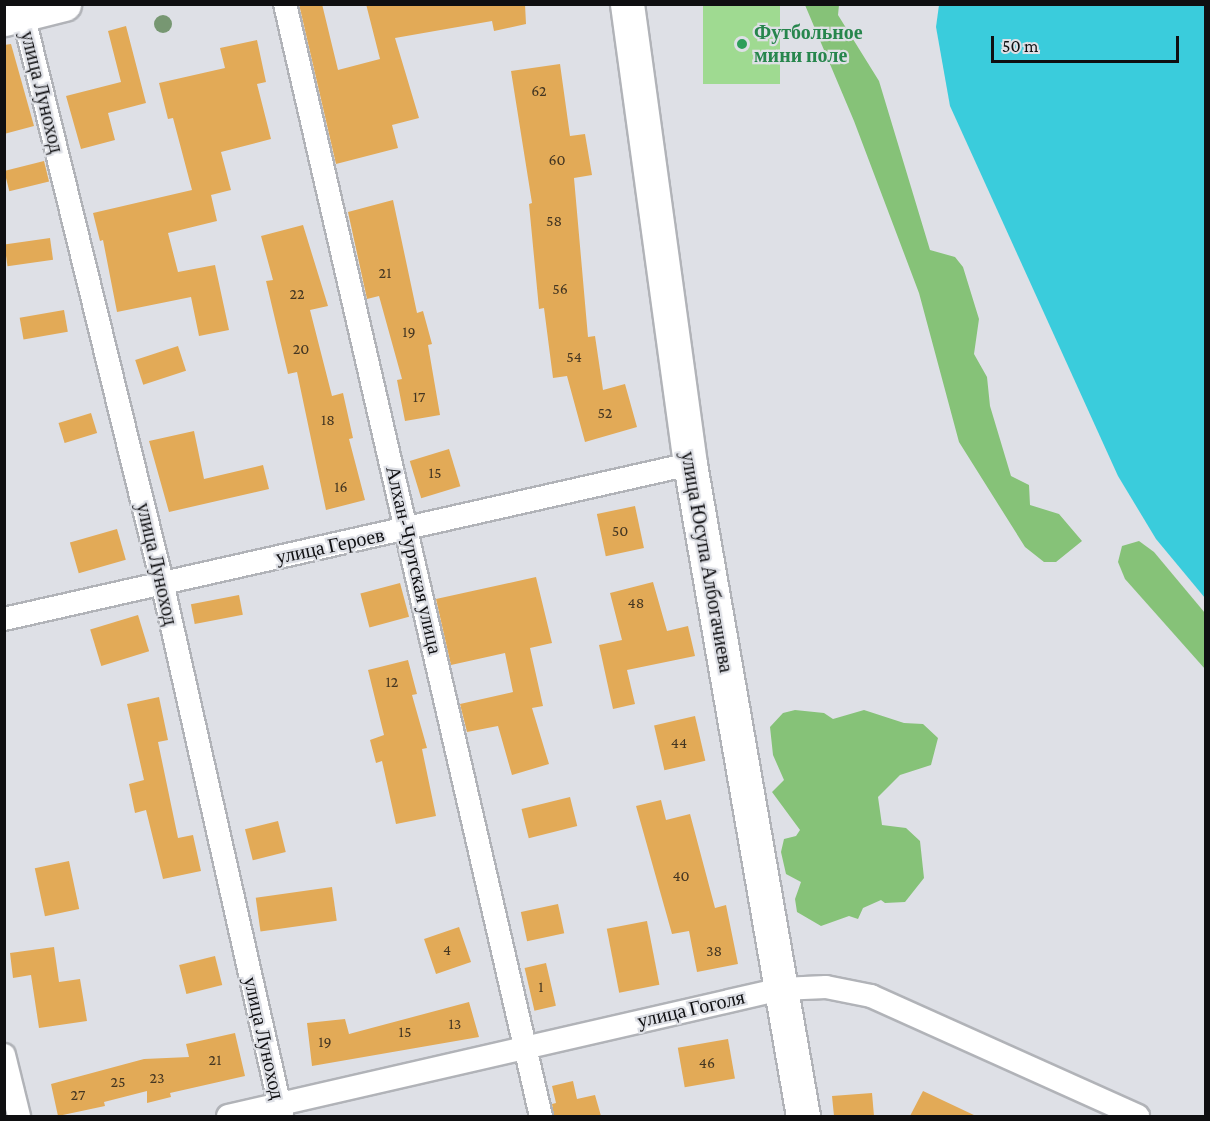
<!DOCTYPE html>
<meta charset="utf-8">
<style>
body{margin:0}
#map{position:relative;width:1210px;height:1121px;overflow:hidden;background:#dee0e6;font-family:"Crimson Pro",serif}
div>[style]{position:absolute}
[style*='--x']{left:calc(var(--x)*1px);top:calc(var(--y)*1px);width:calc(var(--w)*1px);rotate:calc(var(--a)*1deg)}
.green>*{inset:0;background:#9fda91;transform-origin:0 0}
.forest>*{inset:0;background:#86c278}
.water>*{inset:0;background:#3accdc}
.building>*{inset:0;background:#e2aa57;transform-origin:0 0}
.roads{filter:drop-shadow(2px 0 #b1b3b8) drop-shadow(-2px 0 #b1b3b8) drop-shadow(0 2px #b1b3b8) drop-shadow(0 -2px #b1b3b8)}
.street>*{height:22px;margin:-11px;padding:0 11px;transform-origin:11px;border-radius:11px;background:#fff}
.secondary>*{height:33px;margin:-16.5px;padding:0 16.5px;transform-origin:16.5px;border-radius:16.5px;background:#fff}
.trees>*{width:18px;height:18px;margin:-9px;border-radius:50%;background:#779772}
.dots>*{width:16px;height:16px;translate:-50% -50%;box-sizing:border-box;border:3px solid #dee0e6;border-radius:50%}
span{translate:-50% -50%;white-space:nowrap;text-align:center;line-height:1.15;-webkit-text-stroke:4.5px #dee0e6;paint-order:stroke}
.number-label{font-size:16px;color:#443622}
.number-label span{-webkit-text-stroke-width:0}
.leisure-label{font-size:20px;color:#27864d;font-weight:700}
.left{translate:0 -50%;text-align:left}
.street-label{font-size:20px;color:#0f0f11}
.frame{position:absolute;inset:0;border:6px solid #0f0f11;pointer-events:none}
.scale{position:absolute;left:991px;top:36px;width:188px;height:27px;box-sizing:border-box;border:3px solid #0f0f11;border-top:0;padding-left:8px;font-size:18px;line-height:21px;white-space:nowrap;color:#0f0f11;-webkit-text-stroke:4px #dee0e6;paint-order:stroke}
</style>
<div id="map">
<div class="green">
<div style="left:703px;top:5px;width:77px;height:79px"></div>
</div>
<div class="forest">
<div style="clip-path:polygon(805px 5px,839px 5px,838px 15px,879px 81px,930px 250px,955px 257px,963px 267px,979px 319px,974px 354px,987px 377px,990px 406px,1011px 476px,1029px 485px,1030px 505px,1059px 514px,1082px 541px,1056px 562px,1044px 562px,1025px 547px,959px 442px,919px 293px,854px 121px)"></div>
<div style="clip-path:polygon(1139px 541px,1154px 552px,1205px 613px,1205px 669px,1125px 579px,1118px 562px,1122px 546px)"></div>
<div style="clip-path:polygon(795px 710px,824px 713px,833px 719px,864px 710px,904px 723px,923px 724px,938px 738px,931px 765px,900px 775px,878px 797px,882px 825px,906px 828px,920px 841px,924px 878px,905px 902px,885px 903px,881px 900px,863px 908px,858px 919px,849px 916px,821px 926px,797px 912px,795px 899px,801px 882px,786px 874px,781px 852px,784px 839px,796px 836px,800px 830px,772px 792px,784px 780px,773px 755px,770px 727px,783px 713px)"></div>
</div>
<div class="water">
<div style="clip-path:polygon(939px 5px,1205px 5px,1205px 598px,1156px 539px,1118px 476px,950px 106px,936px 27px)"></div>
</div>
<div class="building">
<div style="clip-path:polygon(299px 4px,322px 4px,338px 70px,380px 59px,366px 4px,525px 4px,526px 24px,494px 31px,492px 21px,395px 38px,419px 118px,392px 125px,398px 148px,336px 164px)"></div>
<div style="clip-path:polygon(126px 26px,146px 103px,108px 113px,115px 140px,81px 149px,66px 96px,121px 82px,108px 31px)"></div>
<div style="clip-path:polygon(257px 40px,266px 82px,257px 84px,271px 139px,221px 152px,231px 190px,211px 195px,217px 221px,168px 233px,178px 272px,215px 265px,229px 330px,199px 336px,191px 297px,117px 312px,103px 240px,100px 241px,93px 213px,192px 190px,173px 118px,168px 119px,159px 83px,225px 68px,220px 48px)"></div>
<div style="clip-path:polygon(11px 44px,34px 126px,4px 134px,4px 45px)"></div>
<div style="clip-path:polygon(560px 64px,570px 136px,585px 134px,592px 175px,574px 178px,588px 337px,595px 336px,603px 390px,625px 384px,637px 427px,585px 442px,567px 376px,553px 378px,544px 308px,539px 309px,529px 204px,532px 203px,511px 71px)"></div>
<div style="left:44px;top:161px;width:21px;height:41px;rotate:76deg"></div>
<div style="clip-path:polygon(393px 200px,417px 313px,423px 311px,432px 344px,428px 345px,440px 415px,405px 421px,397px 380px,402px 379px,379px 296px,367px 299px,348px 212px)"></div>
<div style="clip-path:polygon(303px 225px,328px 306px,310px 310px,332px 396px,343px 393px,353px 438px,349px 439px,365px 500px,326px 510px,297px 372px,288px 374px,266px 281px,273px 280px,261px 236px)"></div>
<div style="left:50px;top:238px;width:22px;height:46px;rotate:82deg"></div>
<div style="left:64px;top:310px;width:22px;height:45px;rotate:80deg"></div>
<div style="left:178px;top:346px;width:26px;height:45px;rotate:72deg"></div>
<div style="left:91px;top:413px;width:21px;height:34px;rotate:73deg"></div>
<div style="clip-path:polygon(194px 431px,204px 479px,263px 465px,269px 489px,169px 512px,149px 441px)"></div>
<div style="left:449px;top:449px;width:39px;height:41px;rotate:73deg"></div>
<div style="left:635px;top:506px;width:43px;height:39px;rotate:78deg"></div>
<div style="left:117px;top:529px;width:32px;height:49px;rotate:74deg"></div>
<div style="clip-path:polygon(536px 577px,552px 643px,530px 648px,543px 706px,532px 708px,549px 764px,512px 775px,498px 726px,467px 732px,460px 704px,513px 692px,505px 653px,451px 665px,436px 599px)"></div>
<div style="clip-path:polygon(653px 582px,667px 631px,688px 626px,695px 656px,627px 670px,635px 704px,613px 709px,599px 645px,622px 640px,610px 593px)"></div>
<div style="left:400px;top:583px;width:35px;height:41px;rotate:75deg"></div>
<div style="left:239px;top:595px;width:20px;height:49px;rotate:79deg"></div>
<div style="left:138px;top:615px;width:38px;height:50px;rotate:73deg"></div>
<div style="clip-path:polygon(408px 660px,417px 694px,412px 695px,427px 748px,422px 749px,436px 816px,396px 824px,382px 761px,376px 763px,370px 740px,384px 735px,368px 670px)"></div>
<div style="clip-path:polygon(159px 697px,168px 740px,158px 742px,178px 838px,193px 835px,201px 871px,163px 879px,146px 810px,135px 813px,129px 784px,144px 780px,127px 704px)"></div>
<div style="left:695px;top:716px;width:46px;height:42px;rotate:77deg"></div>
<div style="left:570px;top:797px;width:30px;height:50px;rotate:76deg"></div>
<div style="clip-path:polygon(661px 800px,666px 820px,690px 814px,715px 908px,726px 905px,738px 964px,697px 972px,689px 931px,672px 934px,636px 806px)"></div>
<div style="left:278px;top:821px;width:32px;height:34px;rotate:76deg"></div>
<div style="left:69px;top:861px;width:49px;height:35px;rotate:78deg"></div>
<div style="left:332px;top:887px;width:34px;height:77px;rotate:82deg"></div>
<div style="left:558px;top:904px;width:30px;height:38px;rotate:78deg"></div>
<div style="left:647px;top:921px;width:65px;height:41px;rotate:79deg"></div>
<div style="left:459px;top:927px;width:37px;height:37px;rotate:71deg"></div>
<div style="clip-path:polygon(54px 947px,59px 982px,80px 979px,87px 1021px,39px 1028px,31px 975px,13px 978px,10px 953px)"></div>
<div style="left:215px;top:956px;width:30px;height:37px;rotate:76deg"></div>
<div style="left:546px;top:963px;width:44px;height:22px;rotate:77deg"></div>
<div style="clip-path:polygon(469px 1002px,479px 1037px,312px 1066px,307px 1023px,345px 1019px,349px 1034px)"></div>
<div style="clip-path:polygon(235px 1033px,245px 1076px,170px 1093px,171px 1097px,147px 1103px,147px 1091px,104px 1102px,105px 1106px,58px 1116px,51px 1084px,144px 1059px,189px 1057px,186px 1044px)"></div>
<div style="left:728px;top:1039px;width:40px;height:51px;rotate:80deg"></div>
<div style="clip-path:polygon(573px 1081px,577px 1099px,595px 1095px,601px 1116px,554px 1116px,552px 1104px,556px 1103px,552px 1086px)"></div>
<div style="clip-path:polygon(923px 1091px,976px 1116px,910px 1116px)"></div>
<div style="clip-path:polygon(872px 1093px,874px 1116px,834px 1116px,832px 1096px)"></div>
</div>
<div class="roads">
<div class="street">
<div style="--x:285;--y:4;--w:1141;--a:77.04"></div>
<div style="--x:23;--y:14;--w:585;--a:76.25"></div>
<div style="--x:162;--y:582;--w:547;--a:77.33"></div>
<div style="--x:4;--y:619;--w:703;--a:-12.73"></div>
<div style="--x:4;--y:1055;--w:63;--a:76.2"></div>
<div style="--x:228;--y:1116;--w:567;--a:-12.93"></div>
<div style="--x:781;--y:989;--w:45;--a:-2.5"></div>
<div style="--x:826;--y:987;--w:46;--a:11.3"></div>
<div style="--x:871;--y:996;--w:293;--a:24.2"></div>
</div>
<div class="secondary">
<div style="--x:627;--y:4;--w:464;--a:82.2"></div>
<div style="--x:690;--y:464;--w:662;--a:80.17"></div>
<div style="--x:4;--y:19;--w:62;--a:-14"></div>
</div>
</div>
<div class="trees">
<div style="left:163px;top:24px"></div>
</div>
<div class="dots">
<div style="left:742px;top:44px;background:#2e9e5b"></div>
</div>
<div class="number-label">
<span style="left:539px;top:91px">62</span>
<span style="left:557px;top:160px">60</span>
<span style="left:554px;top:221px">58</span>
<span style="left:385px;top:273px">21</span>
<span style="left:560px;top:289px">56</span>
<span style="left:297px;top:294px">22</span>
<span style="left:409px;top:332px">19</span>
<span style="left:301px;top:349px">20</span>
<span style="left:574px;top:357px">54</span>
<span style="left:419px;top:397px">17</span>
<span style="left:605px;top:413px">52</span>
<span style="left:328px;top:420px">18</span>
<span style="left:435px;top:473px">15</span>
<span style="left:341px;top:487px">16</span>
<span style="left:620px;top:531px">50</span>
<span style="left:636px;top:603px">48</span>
<span style="left:392px;top:682px">12</span>
<span style="left:679px;top:743px">44</span>
<span style="left:681px;top:876px">40</span>
<span style="left:447px;top:950px">4</span>
<span style="left:714px;top:951px">38</span>
<span style="left:541px;top:987px">1</span>
<span style="left:455px;top:1024px">13</span>
<span style="left:405px;top:1032px">15</span>
<span style="left:325px;top:1042px">19</span>
<span style="left:215px;top:1060px">21</span>
<span style="left:707px;top:1063px">46</span>
<span style="left:157px;top:1078px">23</span>
<span style="left:118px;top:1082px">25</span>
<span style="left:78px;top:1095px">27</span>
</div>
<div class="leisure-label">
<span class="left" style="left:754px;top:44px">Футбольное<br>мини поле</span>
</div>
<div class="street-label">
<span style="left:42px;top:92px;rotate:76deg">улица Луноход</span>
<span style="left:330px;top:546px;rotate:-12deg">улица Героев</span>
<span style="left:414px;top:560px;rotate:77deg">Алхан-Чуртская улица</span>
<span style="left:707px;top:562px;rotate:80deg">улица Юсупа Албогачиева</span>
<span style="left:157px;top:564px;rotate:77deg">улица Луноход</span>
<span style="left:691px;top:1009px;rotate:-13deg">улица Гоголя</span>
<span style="left:264px;top:1038px;rotate:77deg">улица Луноход</span>
</div>
<div class="frame"></div>
<div class="scale">50 m</div>
</div>
